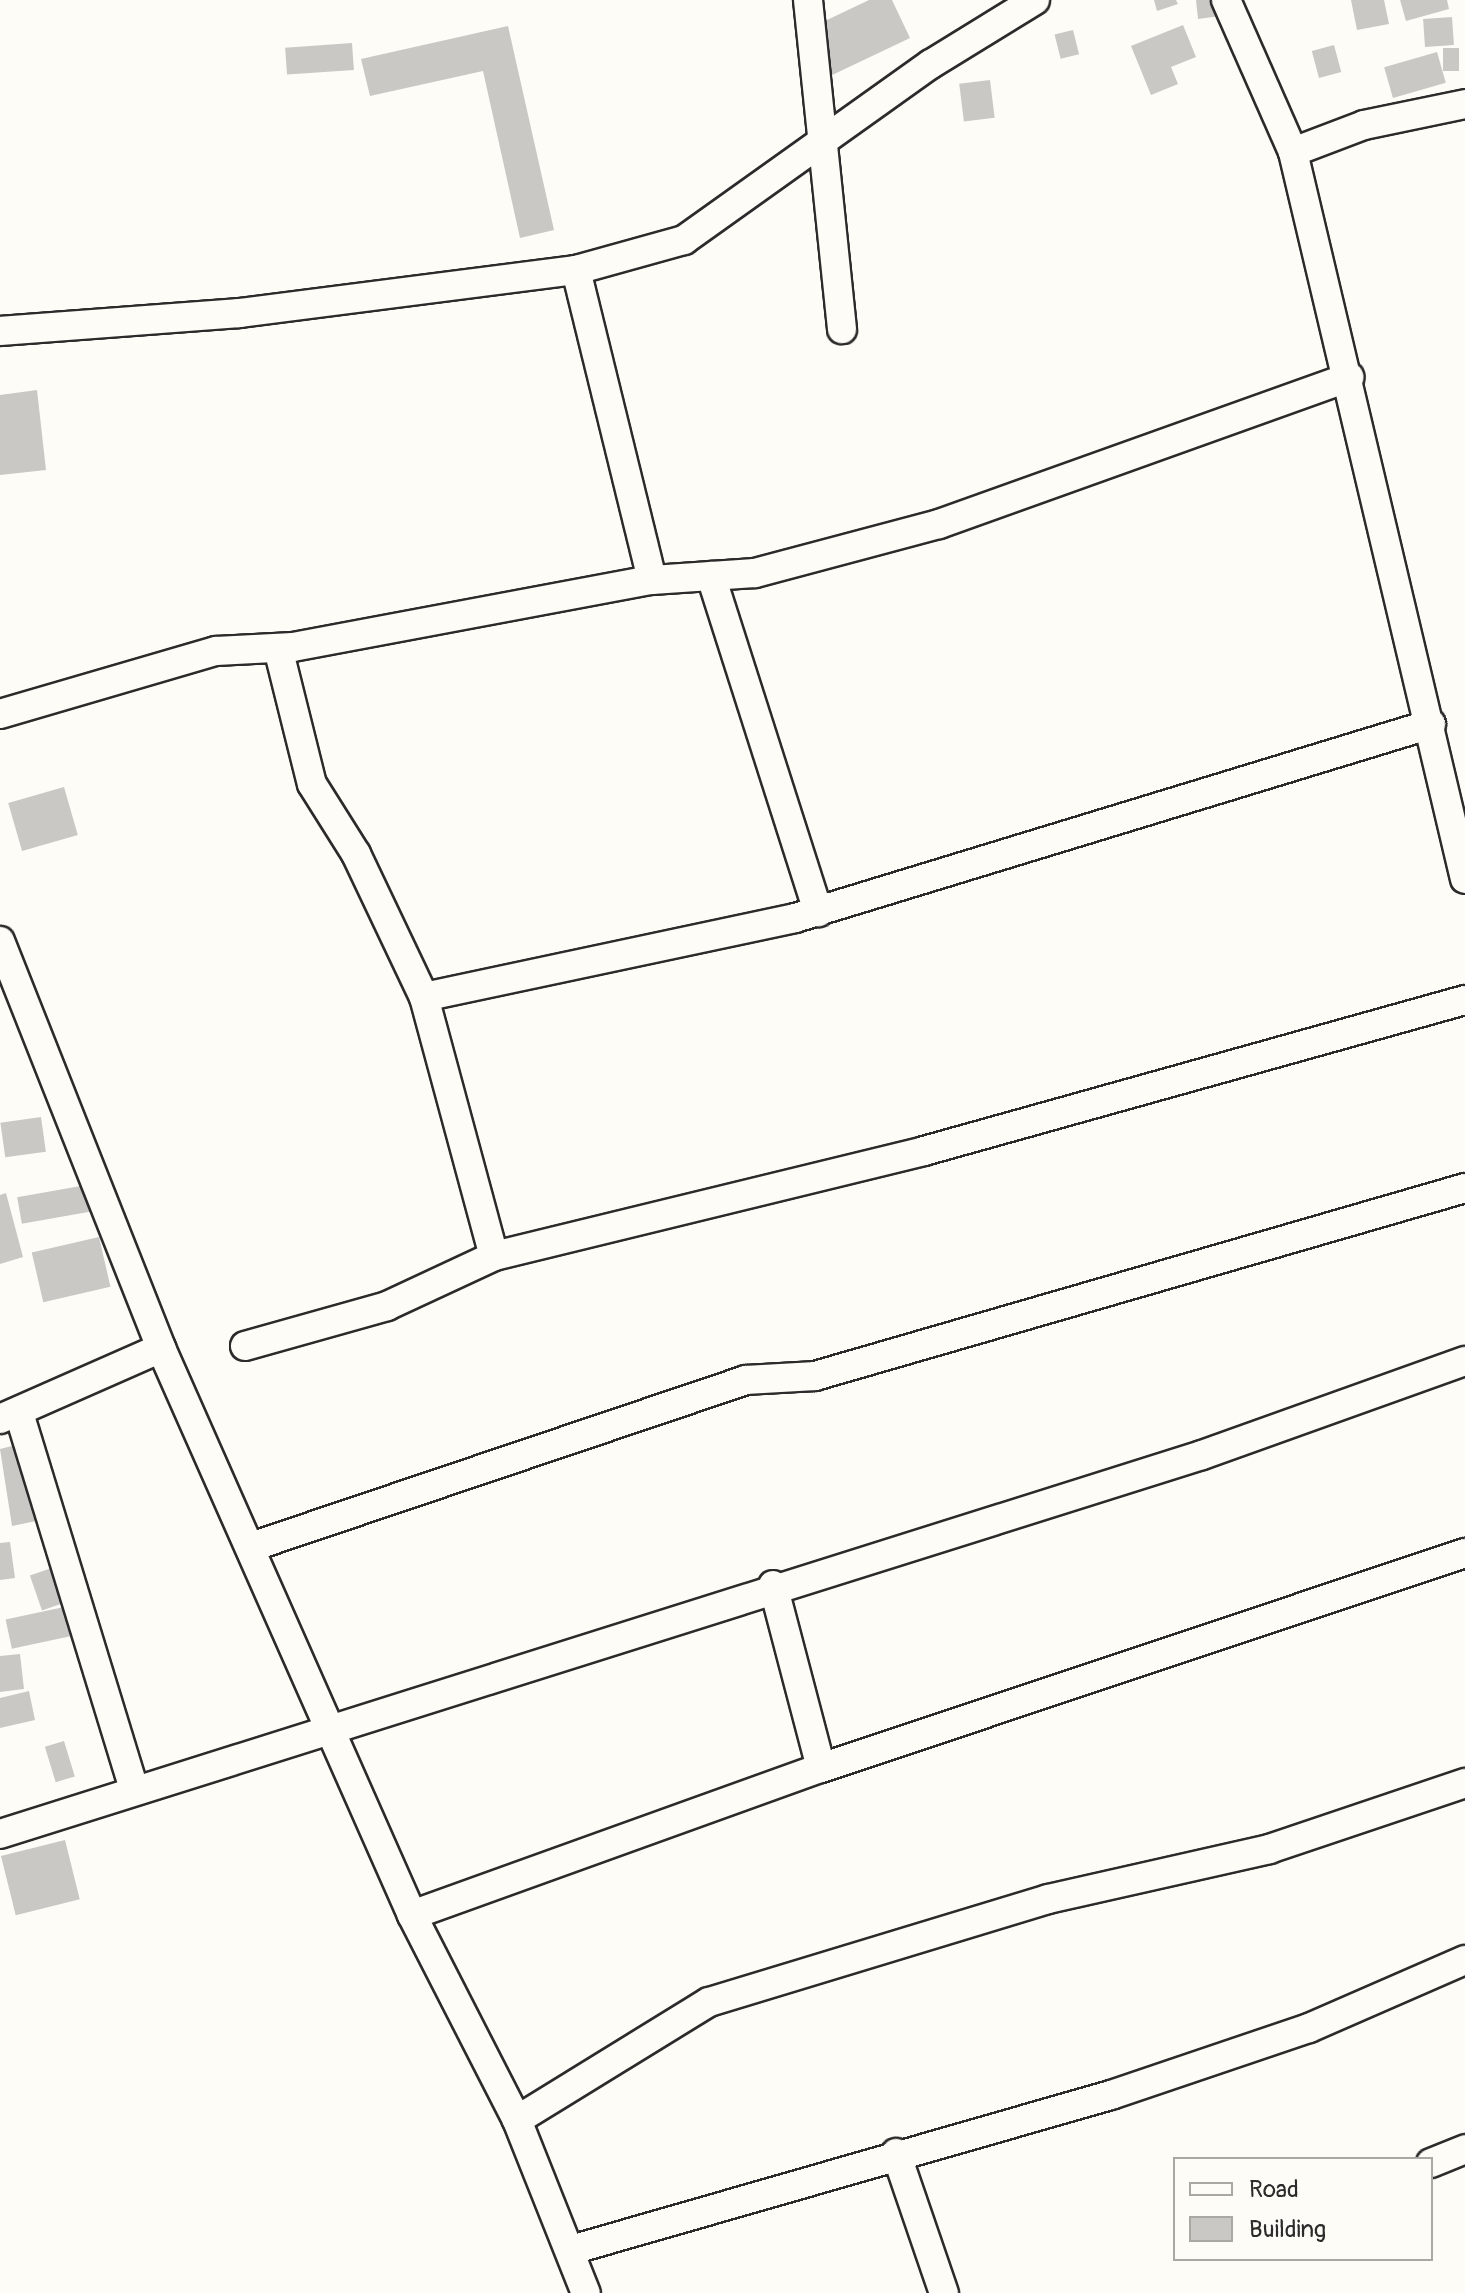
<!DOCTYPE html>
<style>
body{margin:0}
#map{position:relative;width:1465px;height:2293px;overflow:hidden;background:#fdfcf7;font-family:Pangolin,sans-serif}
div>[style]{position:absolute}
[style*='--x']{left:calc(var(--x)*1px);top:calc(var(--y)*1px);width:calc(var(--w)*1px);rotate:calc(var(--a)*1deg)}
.building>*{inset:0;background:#c9c8c4;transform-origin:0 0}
.roads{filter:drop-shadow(2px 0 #2b2b2b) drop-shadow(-2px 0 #2b2b2b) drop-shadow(0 2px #2b2b2b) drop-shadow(0 -2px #2b2b2b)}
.street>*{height:28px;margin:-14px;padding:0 14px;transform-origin:14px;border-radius:14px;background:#fdfcf7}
span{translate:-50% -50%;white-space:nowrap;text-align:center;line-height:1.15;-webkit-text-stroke:6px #fdfcf7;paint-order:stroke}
.legend{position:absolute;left:1173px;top:2157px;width:260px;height:104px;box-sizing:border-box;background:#fdfcf7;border:2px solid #a9a8a5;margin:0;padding:10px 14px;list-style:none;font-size:24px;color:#2b2b2b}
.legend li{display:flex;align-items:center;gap:16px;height:40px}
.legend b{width:40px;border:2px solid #a9a8a5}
</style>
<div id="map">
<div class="building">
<div style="clip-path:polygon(869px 0,892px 0,910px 38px,828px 77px,806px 30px)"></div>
<div style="clip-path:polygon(1154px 0,1176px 0,1178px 4px,1157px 11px)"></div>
<div style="clip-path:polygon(1196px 0,1217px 0,1220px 16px,1198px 19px)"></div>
<div style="clip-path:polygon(1351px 0,1384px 0,1389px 24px,1357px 30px)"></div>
<div style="clip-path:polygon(1400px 0,1447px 0,1449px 9px,1406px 21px)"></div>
<div style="left:1452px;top:17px;width:28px;height:29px;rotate:86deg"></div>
<div style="clip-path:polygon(1183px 25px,1196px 57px,1171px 67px,1178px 84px,1151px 95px,1131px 46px)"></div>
<div style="clip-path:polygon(508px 26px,554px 230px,520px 238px,483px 71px,370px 96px,361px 59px)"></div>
<div style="left:1073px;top:30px;width:25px;height:19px;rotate:76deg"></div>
<div style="left:352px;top:43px;width:27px;height:67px;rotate:86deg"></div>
<div style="left:1334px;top:45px;width:28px;height:23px;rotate:75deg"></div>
<div style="left:1443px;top:48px;width:16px;height:23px"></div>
<div style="left:1437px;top:52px;width:32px;height:55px;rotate:74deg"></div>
<div style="left:990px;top:80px;width:38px;height:31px;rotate:83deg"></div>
<div style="clip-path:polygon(37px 390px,46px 470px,0 475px,0 395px)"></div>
<div style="left:64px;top:787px;width:50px;height:58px;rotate:74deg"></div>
<div style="left:41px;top:1117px;width:35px;height:41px;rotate:82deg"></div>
<div style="left:92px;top:1184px;width:27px;height:76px;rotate:80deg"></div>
<div style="clip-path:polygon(6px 1193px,23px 1257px,0 1264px,0 1195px)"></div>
<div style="left:99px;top:1237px;width:51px;height:69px;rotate:77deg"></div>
<div style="clip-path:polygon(28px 1442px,46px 1519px,12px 1526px,0 1449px)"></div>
<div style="clip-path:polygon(10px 1542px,15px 1578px,0 1580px,0 1543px)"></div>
<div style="left:63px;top:1564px;width:37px;height:35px;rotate:71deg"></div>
<div style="left:78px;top:1604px;width:30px;height:74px;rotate:78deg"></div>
<div style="clip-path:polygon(20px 1654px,24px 1689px,0 1692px,0 1656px)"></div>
<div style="clip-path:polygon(29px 1691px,35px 1720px,0 1728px,0 1698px)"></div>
<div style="left:64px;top:1741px;width:37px;height:20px;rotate:73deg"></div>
<div style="left:65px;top:1840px;width:61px;height:66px;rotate:76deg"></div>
</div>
<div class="roads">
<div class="street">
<div style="--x:808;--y:0;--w:331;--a:84.1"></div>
<div style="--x:1226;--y:0;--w:166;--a:66.2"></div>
<div style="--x:1293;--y:152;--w:747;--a:76.69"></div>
<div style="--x:1293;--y:152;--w:76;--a:-20.8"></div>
<div style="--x:1364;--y:125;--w:103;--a:-11.7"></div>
<div style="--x:576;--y:270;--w:319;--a:76.2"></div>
<div style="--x:0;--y:331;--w:240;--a:-4.3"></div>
<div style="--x:239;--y:313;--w:340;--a:-7.3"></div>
<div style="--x:576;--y:270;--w:112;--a:-15.5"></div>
<div style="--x:684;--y:240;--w:303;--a:-35.5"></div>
<div style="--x:931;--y:64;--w:122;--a:-31.6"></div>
<div style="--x:711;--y:576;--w:353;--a:72.3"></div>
<div style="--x:278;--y:648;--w:140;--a:76"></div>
<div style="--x:312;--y:784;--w:83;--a:57.8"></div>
<div style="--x:356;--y:854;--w:158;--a:64.6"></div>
<div style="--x:424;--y:997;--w:268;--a:74.9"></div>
<div style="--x:0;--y:714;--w:225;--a:-16.3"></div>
<div style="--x:216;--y:651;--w:77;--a:-3"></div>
<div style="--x:293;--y:647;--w:365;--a:-10.6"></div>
<div style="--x:652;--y:580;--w:103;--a:-3.9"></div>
<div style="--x:755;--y:573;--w:190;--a:-14.9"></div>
<div style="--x:939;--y:524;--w:436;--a:-19.7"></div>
<div style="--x:0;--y:941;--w:438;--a:68.4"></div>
<div style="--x:161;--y:1348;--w:620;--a:66.12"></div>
<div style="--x:412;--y:1915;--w:230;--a:62.9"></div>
<div style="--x:517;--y:2120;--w:186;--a:68.3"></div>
<div style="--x:424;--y:997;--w:379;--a:-12"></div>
<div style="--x:795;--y:918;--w:665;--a:-16.96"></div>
<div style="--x:245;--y:1346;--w:148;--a:-15.7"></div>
<div style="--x:387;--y:1306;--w:118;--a:-25"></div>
<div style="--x:494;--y:1256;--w:443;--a:-13.7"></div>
<div style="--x:924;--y:1151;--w:562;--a:-15.6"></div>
<div style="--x:19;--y:1413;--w:393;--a:73"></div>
<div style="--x:0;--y:1419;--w:176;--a:-23.8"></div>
<div style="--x:254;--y:1546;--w:519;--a:-18.64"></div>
<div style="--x:746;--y:1380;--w:69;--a:-3.3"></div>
<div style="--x:815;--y:1376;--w:677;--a:-16.13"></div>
<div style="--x:773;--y:1585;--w:189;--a:75.3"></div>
<div style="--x:0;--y:1834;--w:1260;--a:-17.5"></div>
<div style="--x:1202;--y:1455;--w:279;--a:-19.7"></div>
<div style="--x:412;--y:1915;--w:435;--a:-19.8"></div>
<div style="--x:821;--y:1768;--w:679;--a:-18.46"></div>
<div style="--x:517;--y:2120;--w:225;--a:-31.6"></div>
<div style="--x:709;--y:2002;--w:354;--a:-16.9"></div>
<div style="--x:1048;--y:1899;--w:227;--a:-12.7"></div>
<div style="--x:1269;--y:1849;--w:207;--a:-18.6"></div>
<div style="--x:896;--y:2153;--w:148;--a:71.1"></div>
<div style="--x:1431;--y:2163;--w:37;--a:-22"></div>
<div style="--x:571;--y:2250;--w:562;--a:-16.02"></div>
<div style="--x:1111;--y:2095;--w:209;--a:-18.7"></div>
<div style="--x:1309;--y:2028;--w:170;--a:-23.6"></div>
</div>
</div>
<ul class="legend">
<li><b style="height:10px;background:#fdfcf7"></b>Road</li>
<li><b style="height:22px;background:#c9c8c4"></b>Building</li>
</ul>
</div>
